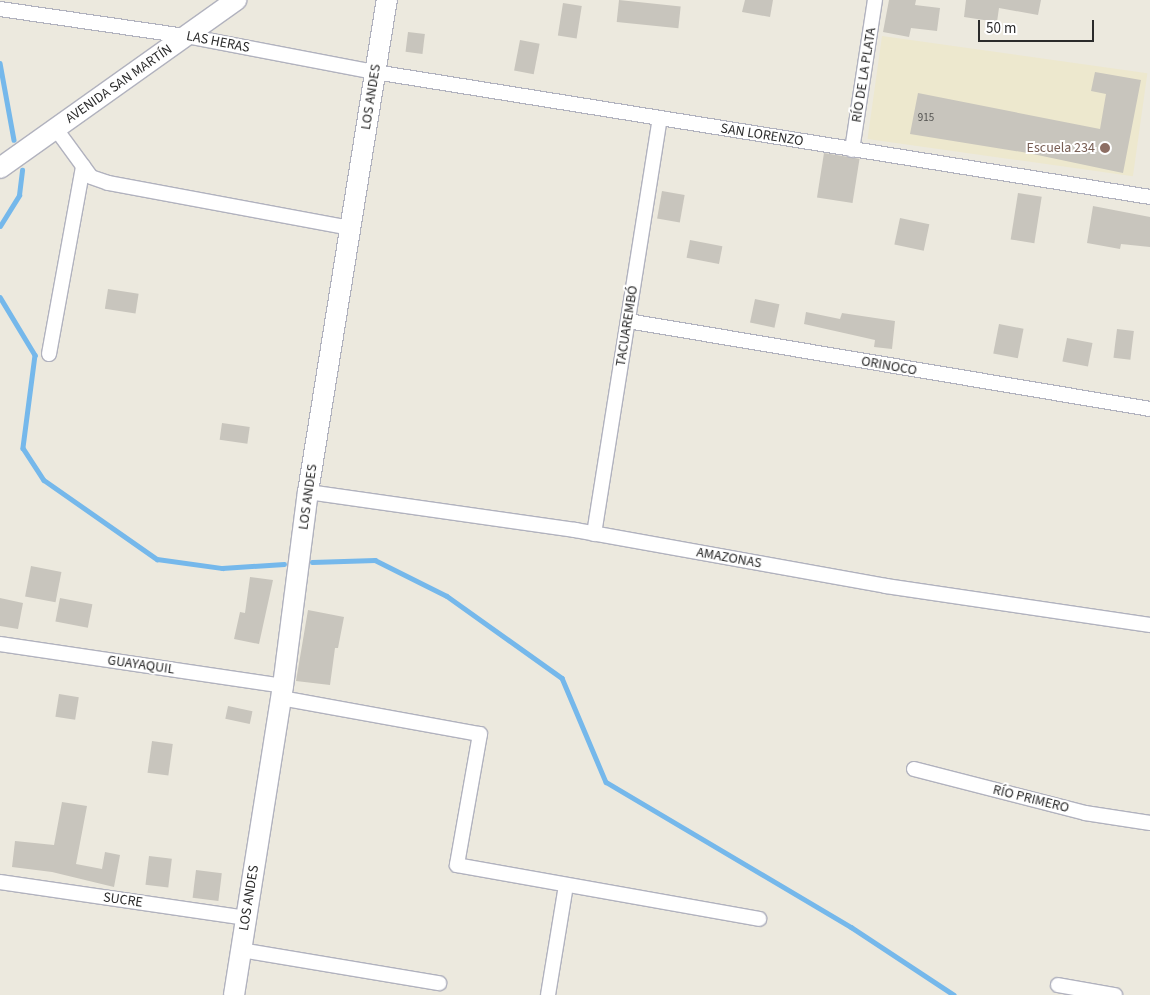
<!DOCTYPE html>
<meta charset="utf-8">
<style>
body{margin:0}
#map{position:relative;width:1150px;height:995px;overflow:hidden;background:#ece9de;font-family:"Source Sans 3",sans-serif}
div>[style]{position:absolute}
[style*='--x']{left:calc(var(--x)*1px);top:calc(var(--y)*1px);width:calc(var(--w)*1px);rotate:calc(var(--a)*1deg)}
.education>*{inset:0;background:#ede8ce;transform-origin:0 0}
.stream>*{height:4.5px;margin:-2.25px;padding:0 2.25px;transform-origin:2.25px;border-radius:2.25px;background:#75b8eb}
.building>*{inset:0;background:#c8c5bd;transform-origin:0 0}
.roads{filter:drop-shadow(1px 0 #b1b2be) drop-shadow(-1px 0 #b1b2be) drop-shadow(0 1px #b1b2be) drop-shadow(0 -1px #b1b2be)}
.street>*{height:14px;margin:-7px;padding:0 7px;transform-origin:7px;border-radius:7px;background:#fff}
.secondary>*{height:20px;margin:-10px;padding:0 10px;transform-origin:10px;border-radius:10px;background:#fff}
.dots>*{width:14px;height:14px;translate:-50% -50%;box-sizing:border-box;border:2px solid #fff;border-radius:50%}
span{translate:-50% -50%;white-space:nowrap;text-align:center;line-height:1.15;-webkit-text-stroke:4px #fff;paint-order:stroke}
.number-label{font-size:11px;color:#525250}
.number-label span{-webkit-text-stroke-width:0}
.street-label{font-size:14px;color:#2b2b2b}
.education-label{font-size:14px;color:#785e54}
.right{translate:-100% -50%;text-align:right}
.scale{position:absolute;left:978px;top:20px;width:116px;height:22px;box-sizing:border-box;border:2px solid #2b2b2b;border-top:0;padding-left:6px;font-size:15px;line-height:18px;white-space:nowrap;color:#2b2b2b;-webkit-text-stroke:4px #fff;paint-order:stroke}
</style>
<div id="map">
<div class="education">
<div style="left:882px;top:36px;width:268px;height:104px;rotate:8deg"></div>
</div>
<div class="stream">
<div style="--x:0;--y:63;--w:78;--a:79.7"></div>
<div style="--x:0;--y:226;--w:36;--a:-58"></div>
<div style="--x:19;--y:195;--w:25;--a:-83"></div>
<div style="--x:0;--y:297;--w:68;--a:58.9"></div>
<div style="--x:35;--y:355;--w:94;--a:97.4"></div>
<div style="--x:23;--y:448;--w:38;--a:57"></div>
<div style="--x:44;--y:480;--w:138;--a:35"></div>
<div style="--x:157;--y:559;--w:66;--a:7.9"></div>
<div style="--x:222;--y:568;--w:62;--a:-3.7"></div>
<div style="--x:312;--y:562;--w:63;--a:-1.8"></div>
<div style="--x:375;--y:560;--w:80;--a:26.6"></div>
<div style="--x:447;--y:596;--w:141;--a:35.5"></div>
<div style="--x:562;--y:678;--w:113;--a:67.1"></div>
<div style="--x:606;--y:782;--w:285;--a:30.6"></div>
<div style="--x:851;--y:927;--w:123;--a:33.4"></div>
</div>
<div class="building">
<div style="left:619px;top:0;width:62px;height:22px;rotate:6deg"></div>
<div style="clip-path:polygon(745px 0,773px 0,770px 17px,742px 12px)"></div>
<div style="clip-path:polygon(889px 0,916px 0,915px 5px,940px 8px,937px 31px,911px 28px,909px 37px,883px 32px)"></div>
<div style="clip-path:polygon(966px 0,1041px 0,1038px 15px,999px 8px,997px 22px,964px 17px)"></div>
<div style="left:563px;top:3px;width:19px;height:33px;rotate:9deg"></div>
<div style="left:408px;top:32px;width:17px;height:20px;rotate:7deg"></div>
<div style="left:520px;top:40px;width:20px;height:31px;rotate:11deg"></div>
<div style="clip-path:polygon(1095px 72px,1141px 80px,1123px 173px,1028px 153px,910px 134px,918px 93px,1100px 129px,1106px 94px,1091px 91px)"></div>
<div style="left:824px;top:153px;width:36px;height:45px;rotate:9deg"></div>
<div style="left:662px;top:191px;width:23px;height:28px;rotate:10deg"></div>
<div style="left:1018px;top:193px;width:24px;height:47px;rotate:9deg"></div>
<div style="clip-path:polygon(1093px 206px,1150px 217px,1150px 247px,1121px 244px,1120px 249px,1087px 243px)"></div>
<div style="left:900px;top:218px;width:30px;height:27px;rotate:12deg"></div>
<div style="left:690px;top:240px;width:33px;height:18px;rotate:11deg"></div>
<div style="left:108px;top:289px;width:31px;height:20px;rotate:9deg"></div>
<div style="left:755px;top:299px;width:25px;height:24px;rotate:12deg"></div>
<div style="clip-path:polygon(806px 312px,840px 319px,842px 313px,895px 321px,892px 349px,874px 347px,875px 340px,804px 324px)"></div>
<div style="left:999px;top:324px;width:25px;height:30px;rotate:11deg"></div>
<div style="left:1117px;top:329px;width:17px;height:29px;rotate:7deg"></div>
<div style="left:1067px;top:338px;width:26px;height:24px;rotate:11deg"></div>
<div style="left:222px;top:423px;width:28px;height:17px;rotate:8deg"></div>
<div style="left:31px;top:566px;width:31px;height:31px;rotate:11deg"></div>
<div style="clip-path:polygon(250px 577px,273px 580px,259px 644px,234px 639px,240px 612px,245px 613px)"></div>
<div style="clip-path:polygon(0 598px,23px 603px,18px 629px,0 626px)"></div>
<div style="left:60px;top:598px;width:33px;height:24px;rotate:11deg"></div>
<div style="clip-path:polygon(308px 610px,344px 617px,338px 648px,335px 648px,330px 685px,296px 681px)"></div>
<div style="left:59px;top:694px;width:20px;height:23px;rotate:9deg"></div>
<div style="left:228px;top:706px;width:25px;height:13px;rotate:12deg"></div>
<div style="left:152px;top:741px;width:21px;height:32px;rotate:8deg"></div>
<div style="clip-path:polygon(62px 802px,87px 806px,76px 864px,102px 869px,105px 852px,120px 855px,114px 887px,52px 872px,12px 867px,15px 841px,54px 845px)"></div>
<div style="left:149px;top:856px;width:23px;height:29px;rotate:7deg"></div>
<div style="left:196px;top:870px;width:26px;height:28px;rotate:7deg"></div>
</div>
<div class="roads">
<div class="street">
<div style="--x:0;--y:9;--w:188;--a:8.3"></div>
<div style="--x:186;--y:36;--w:192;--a:10.8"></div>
<div style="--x:375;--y:72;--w:785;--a:9.16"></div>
<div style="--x:56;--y:129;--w:59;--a:53.9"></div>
<div style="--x:91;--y:177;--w:18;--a:19"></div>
<div style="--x:108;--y:183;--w:247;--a:10.5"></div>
<div style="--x:852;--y:150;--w:152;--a:-81.3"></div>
<div style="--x:628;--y:321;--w:529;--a:9.57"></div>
<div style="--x:49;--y:354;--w:191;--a:-79.7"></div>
<div style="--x:308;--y:492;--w:270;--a:8.1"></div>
<div style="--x:575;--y:530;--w:316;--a:10.2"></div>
<div style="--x:886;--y:586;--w:267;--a:8.4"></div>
<div style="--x:594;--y:534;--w:421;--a:-81"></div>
<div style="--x:0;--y:644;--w:286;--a:8.4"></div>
<div style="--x:281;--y:698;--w:202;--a:10.3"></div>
<div style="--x:480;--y:734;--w:133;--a:100"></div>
<div style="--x:457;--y:865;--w:307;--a:10.1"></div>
<div style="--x:914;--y:769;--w:177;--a:14.4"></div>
<div style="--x:1085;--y:813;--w:66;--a:8.7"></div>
<div style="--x:0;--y:882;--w:249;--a:8.3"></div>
<div style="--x:241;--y:950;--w:201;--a:9.5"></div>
<div style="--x:1058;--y:985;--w:58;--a:10"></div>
<div style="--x:548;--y:995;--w:111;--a:-80.7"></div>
</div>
<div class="secondary">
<div style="--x:0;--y:168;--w:290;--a:-35.4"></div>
<div style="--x:234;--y:995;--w:313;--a:-81"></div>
<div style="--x:283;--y:686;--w:196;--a:-82.7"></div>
<div style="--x:308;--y:492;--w:498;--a:-80.9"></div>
</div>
</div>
<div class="dots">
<div style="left:1105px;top:148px;background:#8d6e63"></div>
</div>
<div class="number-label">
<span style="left:926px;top:118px">915</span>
</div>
<div class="street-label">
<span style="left:218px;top:42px;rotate:11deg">LAS HERAS</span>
<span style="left:864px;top:75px;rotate:-81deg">RÍO DE LA PLATA</span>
<span style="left:119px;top:84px;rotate:-35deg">AVENIDA SAN MARTÍN</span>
<span style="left:371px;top:97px;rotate:-81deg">LOS ANDES</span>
<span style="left:762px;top:135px;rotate:9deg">SAN LORENZO</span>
<span style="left:627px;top:326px;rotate:-81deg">TACUAREMBÓ</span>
<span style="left:889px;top:366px;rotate:10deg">ORINOCO</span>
<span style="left:308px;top:497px;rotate:-82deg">LOS ANDES</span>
<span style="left:729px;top:558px;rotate:10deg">AMAZONAS</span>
<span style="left:141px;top:665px;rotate:8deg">GUAYAQUIL</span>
<span style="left:1031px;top:799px;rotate:14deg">RÍO PRIMERO</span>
<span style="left:249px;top:898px;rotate:-81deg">LOS ANDES</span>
<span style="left:123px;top:900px;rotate:8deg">SUCRE</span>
</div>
<div class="education-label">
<span class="right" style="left:1095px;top:148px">Escuela 234</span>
</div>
<div class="scale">50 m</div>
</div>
